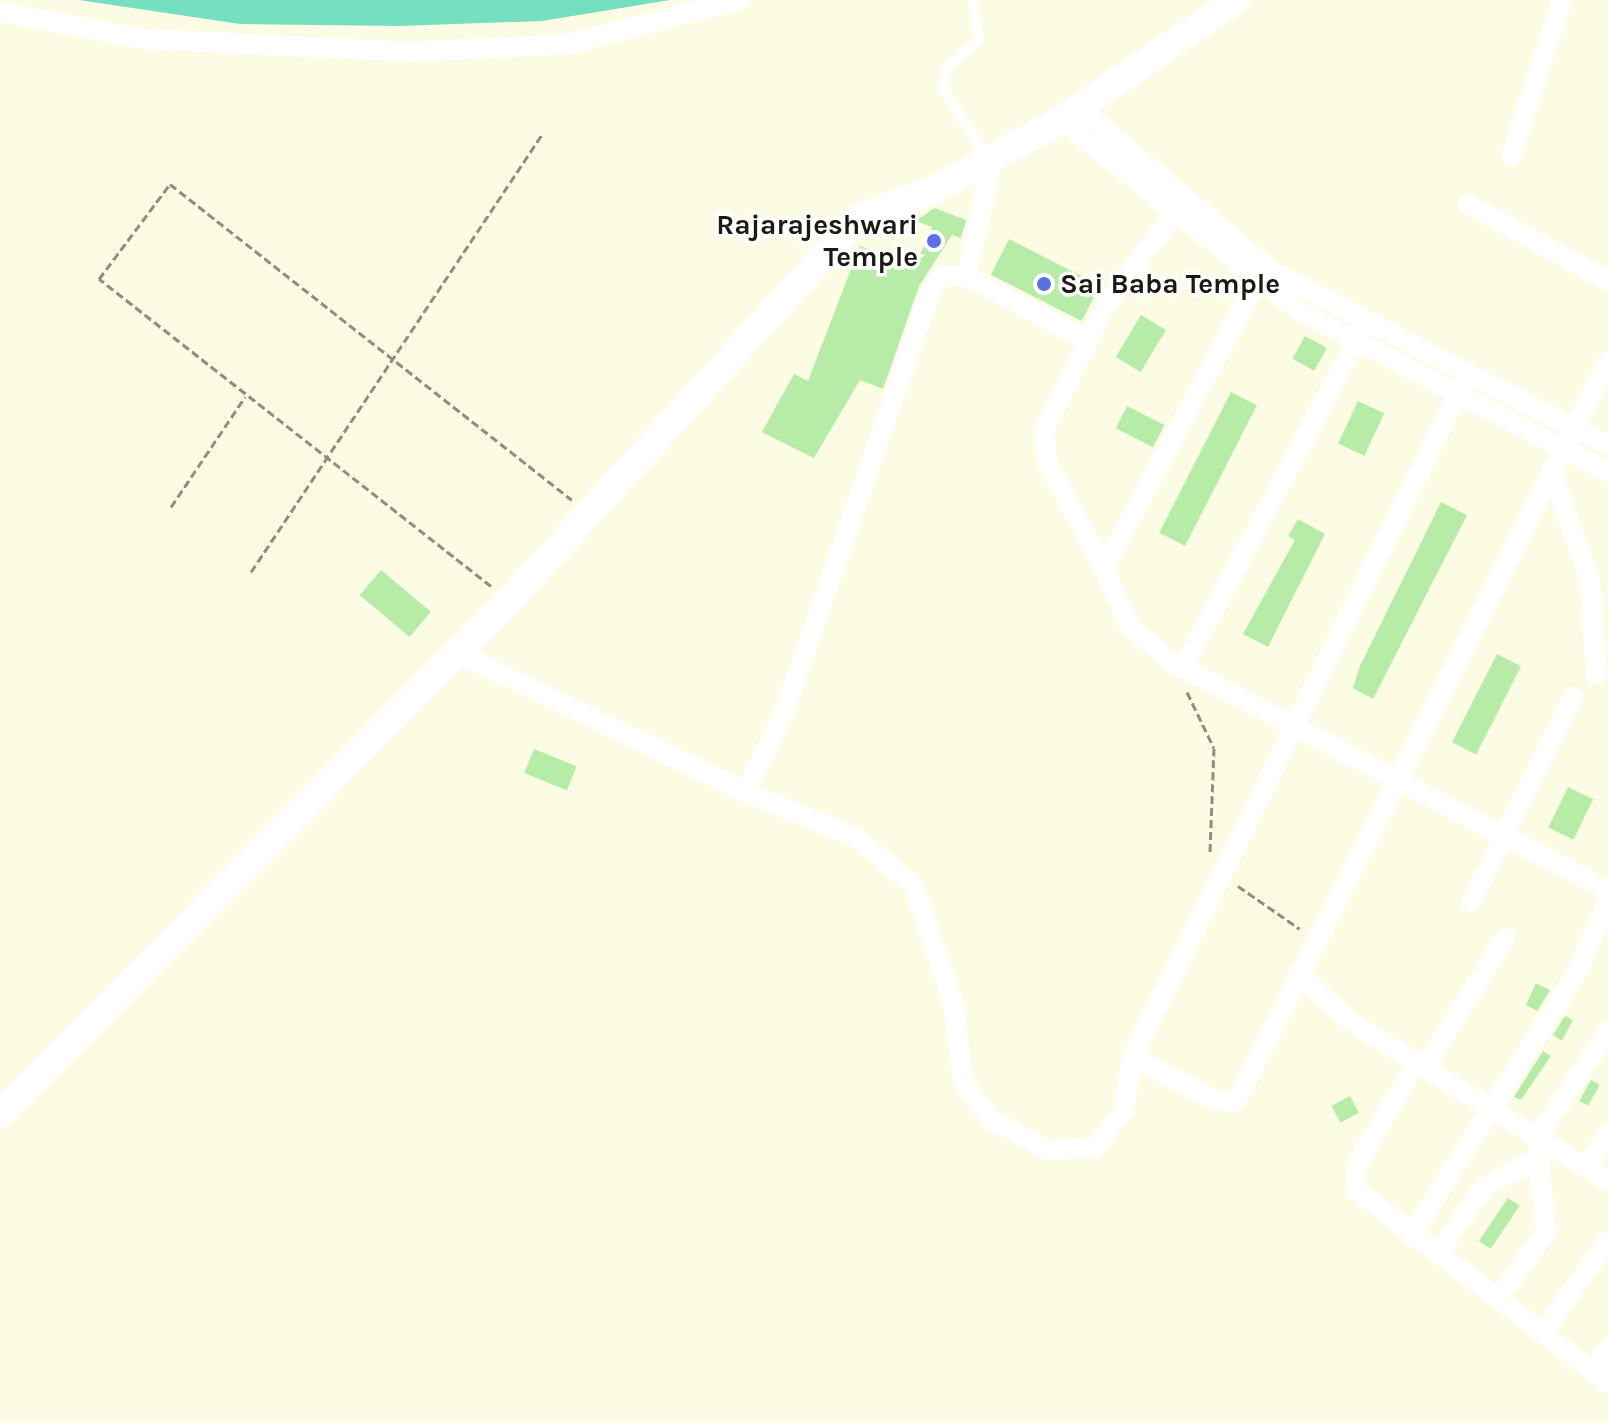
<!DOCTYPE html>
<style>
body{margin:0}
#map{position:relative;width:1608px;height:1423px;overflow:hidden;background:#fcfce4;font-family:Karla,sans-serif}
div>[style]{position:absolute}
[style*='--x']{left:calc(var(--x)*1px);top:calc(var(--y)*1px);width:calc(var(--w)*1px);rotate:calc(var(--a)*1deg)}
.water>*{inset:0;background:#76dfc0}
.building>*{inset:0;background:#b6eca7;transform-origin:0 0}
.path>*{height:3px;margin-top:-1.5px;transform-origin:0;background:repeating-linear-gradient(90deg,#908f7f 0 8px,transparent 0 12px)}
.lane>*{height:10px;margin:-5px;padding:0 5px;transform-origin:5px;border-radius:5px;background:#fff}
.street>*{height:20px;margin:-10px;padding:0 10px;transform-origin:10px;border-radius:10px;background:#fff}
.secondary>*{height:28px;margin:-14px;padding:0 14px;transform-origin:14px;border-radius:14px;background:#fff}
.dots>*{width:22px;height:22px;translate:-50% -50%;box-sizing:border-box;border:4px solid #fff;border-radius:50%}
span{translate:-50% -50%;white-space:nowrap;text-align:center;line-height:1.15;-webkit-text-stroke:7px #fff;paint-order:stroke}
.poi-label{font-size:28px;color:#1b1a12;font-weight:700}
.right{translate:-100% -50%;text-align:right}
.left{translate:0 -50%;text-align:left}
</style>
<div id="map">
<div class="water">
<div style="clip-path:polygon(79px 0,670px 0,542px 21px,399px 26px,240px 24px)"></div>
</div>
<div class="building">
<div style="clip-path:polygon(934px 208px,966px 220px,961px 238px,952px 235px,919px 286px,883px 389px,860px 380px,814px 458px,762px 432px,794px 374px,808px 381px,860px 246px,915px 267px,932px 227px,916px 221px)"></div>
<div style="left:1009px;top:239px;width:102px;height:40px;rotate:27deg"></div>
<div style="left:1141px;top:315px;width:29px;height:49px;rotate:31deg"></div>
<div style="left:1305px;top:336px;width:25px;height:26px;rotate:29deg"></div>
<div style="left:1231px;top:392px;width:29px;height:158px;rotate:27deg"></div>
<div style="left:1358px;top:401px;width:29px;height:47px;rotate:25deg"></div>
<div style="left:1127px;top:406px;width:42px;height:25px;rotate:27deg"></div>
<div style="clip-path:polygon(1441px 502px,1467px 515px,1373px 699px,1353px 688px,1360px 666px)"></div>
<div style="clip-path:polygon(1298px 519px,1325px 534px,1268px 647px,1243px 634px,1295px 540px,1288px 536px)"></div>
<div style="left:381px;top:570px;width:65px;height:33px;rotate:40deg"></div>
<div style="left:1497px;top:654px;width:27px;height:99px;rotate:27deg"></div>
<div style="left:534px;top:749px;width:46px;height:26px;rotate:22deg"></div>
<div style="left:1568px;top:787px;width:28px;height:45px;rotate:26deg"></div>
<div style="clip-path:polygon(1536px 983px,1550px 990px,1537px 1011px,1526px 1005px)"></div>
<div style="clip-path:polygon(1565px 1016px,1573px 1020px,1562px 1041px,1553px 1035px)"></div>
<div style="clip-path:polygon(1543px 1051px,1551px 1056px,1521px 1100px,1514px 1097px)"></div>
<div style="left:1591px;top:1080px;width:10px;height:24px;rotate:29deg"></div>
<div style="left:1350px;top:1096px;width:19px;height:21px;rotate:62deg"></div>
<div style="left:1508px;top:1198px;width:14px;height:52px;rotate:34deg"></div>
</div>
<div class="path">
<div style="--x:171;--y:507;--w:133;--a:-56.1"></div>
<div style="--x:251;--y:572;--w:527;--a:-56.37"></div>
<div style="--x:491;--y:586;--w:498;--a:-141.9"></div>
<div style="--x:99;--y:279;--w:119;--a:-53.2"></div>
<div style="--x:170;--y:184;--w:511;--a:38.17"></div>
<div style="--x:1187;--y:692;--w:62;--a:64.3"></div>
<div style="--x:1214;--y:748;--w:106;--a:92.2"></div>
<div style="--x:1238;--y:886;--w:75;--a:34.7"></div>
</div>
<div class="lane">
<div style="--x:972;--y:0;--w:41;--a:80.1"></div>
<div style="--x:979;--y:40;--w:40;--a:140"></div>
<div style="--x:948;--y:66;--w:23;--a:103"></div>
<div style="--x:943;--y:88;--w:83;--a:57.8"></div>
</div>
<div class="street">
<div style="--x:0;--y:12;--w:148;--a:10.5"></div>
<div style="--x:146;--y:39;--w:262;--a:2.8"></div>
<div style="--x:408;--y:52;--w:161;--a:-2.8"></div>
<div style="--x:569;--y:44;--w:176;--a:-14.5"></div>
<div style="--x:1080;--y:108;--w:253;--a:40.4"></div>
<div style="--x:1273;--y:272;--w:377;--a:27.4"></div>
<div style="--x:1061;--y:120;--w:304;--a:38.7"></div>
<div style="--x:1298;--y:310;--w:350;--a:27.6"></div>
<div style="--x:994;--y:155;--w:124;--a:103"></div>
<div style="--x:966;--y:276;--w:137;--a:27.9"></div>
<div style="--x:1511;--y:156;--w:164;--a:-71.9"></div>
<div style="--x:1468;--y:204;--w:160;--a:28.8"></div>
<div style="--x:1265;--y:265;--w:344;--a:117.9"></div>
<div style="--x:1104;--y:569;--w:64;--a:65.9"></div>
<div style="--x:1130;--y:627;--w:56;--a:39.9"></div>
<div style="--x:1173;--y:663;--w:11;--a:27"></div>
<div style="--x:1183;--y:668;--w:391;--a:-62.1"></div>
<div style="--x:966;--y:276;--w:24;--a:180"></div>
<div style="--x:942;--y:276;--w:21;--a:125"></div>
<div style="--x:930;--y:293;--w:445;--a:109.2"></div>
<div style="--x:784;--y:713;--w:88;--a:115.7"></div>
<div style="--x:746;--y:792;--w:120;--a:22.5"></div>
<div style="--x:857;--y:838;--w:75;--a:40.1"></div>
<div style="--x:914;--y:886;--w:122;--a:71.4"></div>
<div style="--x:953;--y:1002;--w:81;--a:82.9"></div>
<div style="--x:963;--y:1082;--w:46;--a:53.9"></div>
<div style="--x:990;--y:1119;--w:66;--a:28.1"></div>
<div style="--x:1048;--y:1150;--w:47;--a:-2.4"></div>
<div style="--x:1095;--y:1148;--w:48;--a:-52.7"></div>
<div style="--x:1124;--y:1110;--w:54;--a:-81.4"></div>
<div style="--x:1468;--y:373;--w:762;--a:116.16"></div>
<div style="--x:1132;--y:1057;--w:93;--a:27.4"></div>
<div style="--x:1215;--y:1100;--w:19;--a:6"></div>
<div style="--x:1234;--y:1102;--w:10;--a:-53"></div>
<div style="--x:1240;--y:1094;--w:820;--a:-63.34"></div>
<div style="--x:1551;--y:470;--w:118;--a:70.6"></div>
<div style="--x:1590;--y:581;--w:94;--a:86.3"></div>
<div style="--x:1104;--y:569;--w:121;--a:-118"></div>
<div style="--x:1047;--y:462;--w:32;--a:-95"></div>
<div style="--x:1044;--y:430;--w:140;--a:-63.8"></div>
<div style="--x:1106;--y:304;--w:123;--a:-52.9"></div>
<div style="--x:458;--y:653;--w:320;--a:25.8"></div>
<div style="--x:1183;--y:668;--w:479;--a:27.6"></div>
<div style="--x:1471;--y:902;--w:229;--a:-63.5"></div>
<div style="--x:1298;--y:973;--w:69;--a:43.2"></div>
<div style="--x:1348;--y:1020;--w:306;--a:31.8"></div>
<div style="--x:1416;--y:1063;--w:116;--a:120.1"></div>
<div style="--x:1358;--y:1163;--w:26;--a:97"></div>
<div style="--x:1355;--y:1189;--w:319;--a:37.5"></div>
<div style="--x:1425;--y:1067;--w:152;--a:-58.2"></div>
<div style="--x:1586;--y:1167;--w:40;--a:-57.1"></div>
<div style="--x:1411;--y:1236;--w:312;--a:-57.8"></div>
<div style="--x:1577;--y:972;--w:77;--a:-66.4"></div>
<div style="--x:1437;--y:1254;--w:82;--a:-55"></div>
<div style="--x:1484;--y:1187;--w:62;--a:-27.8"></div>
<div style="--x:1498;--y:1298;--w:82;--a:-54"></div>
<div style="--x:1546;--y:1232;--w:94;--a:-95.5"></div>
<div style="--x:1537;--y:1138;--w:128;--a:-56.4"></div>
<div style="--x:1543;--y:1332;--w:112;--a:-54.5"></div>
<div style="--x:1593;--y:1371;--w:27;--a:-56"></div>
</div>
<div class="secondary">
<div style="--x:0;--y:1114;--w:724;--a:-45.22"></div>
<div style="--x:510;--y:600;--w:517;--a:-47.67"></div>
<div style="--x:858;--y:218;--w:80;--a:-20.5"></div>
<div style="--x:933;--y:190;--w:146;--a:-28.7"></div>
<div style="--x:1061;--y:120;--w:212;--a:-34.4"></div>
</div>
<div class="dots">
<div style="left:934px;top:241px;background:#5b70e6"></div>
<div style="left:1044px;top:284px;background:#5b70e6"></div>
</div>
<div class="poi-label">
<span class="right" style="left:918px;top:241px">Rajarajeshwari<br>Temple</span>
<span class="left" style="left:1060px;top:284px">Sai Baba Temple</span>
</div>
</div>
